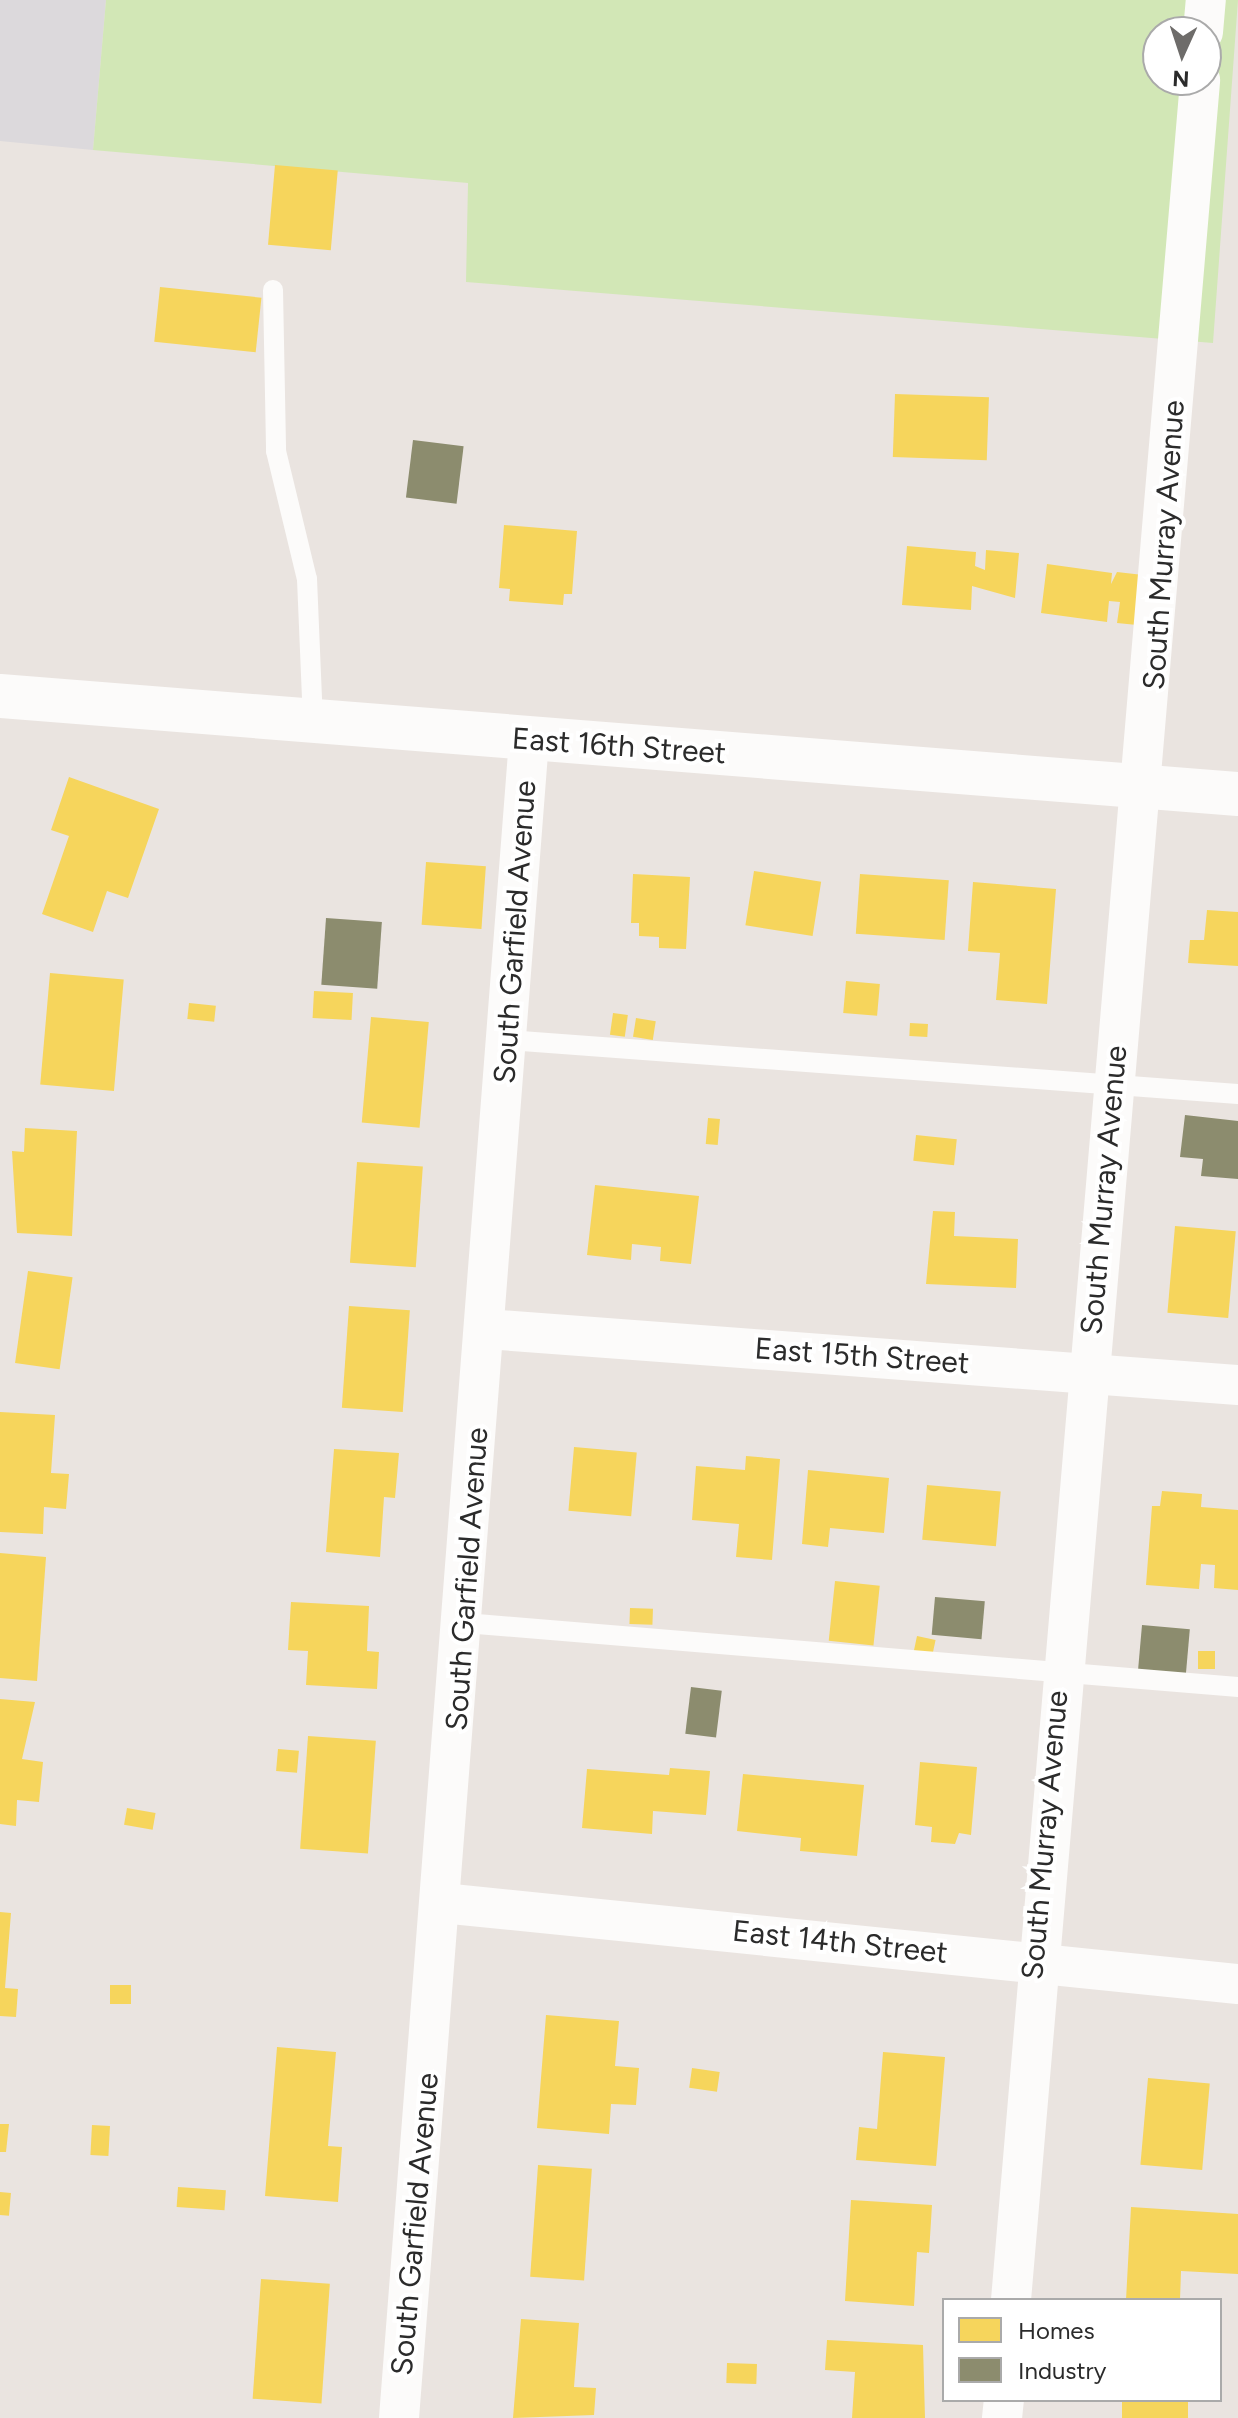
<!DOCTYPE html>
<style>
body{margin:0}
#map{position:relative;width:1238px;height:2418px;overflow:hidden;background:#eae4e0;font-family:Figtree,sans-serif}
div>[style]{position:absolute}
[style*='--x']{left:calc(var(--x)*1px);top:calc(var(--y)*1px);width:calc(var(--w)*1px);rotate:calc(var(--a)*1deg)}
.industrial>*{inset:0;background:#dcd9dc}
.green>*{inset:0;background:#d2e7b6}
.homes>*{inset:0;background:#f6d55c;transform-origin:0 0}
.industry>*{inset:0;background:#8c8c6e;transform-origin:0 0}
.service>*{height:20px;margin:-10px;padding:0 10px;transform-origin:10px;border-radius:10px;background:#fcfbfa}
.minor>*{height:40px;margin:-20px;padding:0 20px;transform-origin:20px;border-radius:20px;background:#fcfbfa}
.tertiary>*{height:44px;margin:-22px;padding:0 22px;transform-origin:22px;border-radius:22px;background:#fcfbfa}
span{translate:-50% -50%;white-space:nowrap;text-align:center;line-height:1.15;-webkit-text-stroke:8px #fff;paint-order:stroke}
.street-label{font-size:30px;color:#2b2b2b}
.legend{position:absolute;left:942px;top:2298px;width:280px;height:104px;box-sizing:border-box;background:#fff;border:2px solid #aaa;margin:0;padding:10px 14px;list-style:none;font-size:24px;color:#2b2b2b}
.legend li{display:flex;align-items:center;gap:16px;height:40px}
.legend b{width:40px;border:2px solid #aaa}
.north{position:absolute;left:1142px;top:16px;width:80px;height:80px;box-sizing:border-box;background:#fff;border:2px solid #aaa;border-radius:50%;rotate:183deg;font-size:22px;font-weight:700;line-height:32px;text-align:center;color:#2b2b2b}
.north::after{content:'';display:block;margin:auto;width:28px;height:36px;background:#6e6c6a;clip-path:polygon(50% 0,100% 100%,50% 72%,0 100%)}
</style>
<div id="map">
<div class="industrial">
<div style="clip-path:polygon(0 0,106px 0,93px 150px,0 141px)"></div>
</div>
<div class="green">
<div style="clip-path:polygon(evenodd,106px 0,1238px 0,1213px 343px,466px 282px,468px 183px,93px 150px,106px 0,1158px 32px,1206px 32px,1206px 80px,1158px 80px,1158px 32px)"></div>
</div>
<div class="homes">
<div style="left:275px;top:165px;width:63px;height:80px;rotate:5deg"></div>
<div style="left:160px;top:287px;width:102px;height:55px;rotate:6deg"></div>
<div style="left:895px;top:394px;width:94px;height:63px;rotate:2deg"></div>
<div style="clip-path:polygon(504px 525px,577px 531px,572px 594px,564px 594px,563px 605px,509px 601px,510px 589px,499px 588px)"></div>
<div style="clip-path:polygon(907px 546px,976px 552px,975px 566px,985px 570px,986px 550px,1019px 553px,1015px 598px,972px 586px,971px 610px,902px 605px)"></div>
<div style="clip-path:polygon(1047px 564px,1112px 573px,1111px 584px,1117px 572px,1143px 575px,1137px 625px,1117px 623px,1120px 602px,1109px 601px,1107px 622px,1041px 613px)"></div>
<div style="clip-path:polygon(69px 777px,159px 809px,128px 898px,107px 891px,93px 932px,42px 914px,69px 836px,51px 830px)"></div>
<div style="left:426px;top:862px;width:60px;height:63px;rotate:4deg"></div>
<div style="left:754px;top:871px;width:68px;height:55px;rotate:9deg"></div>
<div style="clip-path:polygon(633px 874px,690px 877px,686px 949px,659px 948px,659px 937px,639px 936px,639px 923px,631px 923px)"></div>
<div style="left:860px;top:874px;width:89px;height:60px;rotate:4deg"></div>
<div style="clip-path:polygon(973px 882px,1056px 889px,1047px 1004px,996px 1000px,1000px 953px,968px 951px)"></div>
<div style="clip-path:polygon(1207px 910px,1238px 912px,1238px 966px,1188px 963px,1190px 940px,1204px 940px)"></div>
<div style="left:50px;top:973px;width:74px;height:112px;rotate:5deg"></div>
<div style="left:846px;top:981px;width:34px;height:32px;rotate:5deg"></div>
<div style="left:314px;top:991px;width:39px;height:27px;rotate:3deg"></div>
<div style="left:189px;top:1003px;width:27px;height:16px;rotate:6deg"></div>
<div style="left:613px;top:1013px;width:15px;height:22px;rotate:8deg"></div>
<div style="left:371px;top:1017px;width:58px;height:106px;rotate:5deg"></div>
<div style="left:636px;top:1018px;width:20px;height:19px;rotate:9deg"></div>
<div style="left:910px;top:1023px;width:18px;height:13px;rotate:3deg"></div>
<div style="left:708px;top:1118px;width:12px;height:26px;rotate:5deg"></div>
<div style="clip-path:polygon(25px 1128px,77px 1131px,72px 1236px,17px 1233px,12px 1151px,24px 1152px)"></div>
<div style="left:916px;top:1135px;width:41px;height:26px;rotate:6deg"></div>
<div style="left:357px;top:1162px;width:66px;height:101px;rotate:4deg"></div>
<div style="clip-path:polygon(595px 1185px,699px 1196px,691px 1264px,660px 1261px,661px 1247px,632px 1244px,631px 1260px,587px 1255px)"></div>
<div style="clip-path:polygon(933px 1211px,955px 1212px,954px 1236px,1018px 1239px,1016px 1288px,926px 1284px)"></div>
<div style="left:1175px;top:1226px;width:61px;height:87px;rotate:5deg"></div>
<div style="left:28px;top:1271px;width:45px;height:93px;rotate:8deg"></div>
<div style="left:349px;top:1306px;width:61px;height:102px;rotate:4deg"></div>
<div style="clip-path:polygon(0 1412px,55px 1415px,51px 1473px,69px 1474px,66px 1509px,44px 1507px,43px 1534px,0 1532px)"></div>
<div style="left:574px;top:1447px;width:63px;height:64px;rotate:5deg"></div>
<div style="clip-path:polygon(334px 1449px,399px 1453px,395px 1498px,384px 1497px,380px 1557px,326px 1552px)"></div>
<div style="clip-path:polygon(746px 1456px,780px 1459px,772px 1560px,736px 1557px,739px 1524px,692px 1520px,696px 1466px,745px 1470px)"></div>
<div style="clip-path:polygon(808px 1470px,889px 1478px,884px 1533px,830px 1528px,828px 1547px,802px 1544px)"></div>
<div style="left:927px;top:1485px;width:74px;height:55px;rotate:5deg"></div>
<div style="clip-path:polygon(1162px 1491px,1202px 1494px,1201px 1507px,1238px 1510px,1238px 1590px,1214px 1588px,1215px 1565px,1201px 1564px,1199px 1589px,1146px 1585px,1152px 1506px,1160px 1506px)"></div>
<div style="clip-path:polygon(0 1553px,46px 1557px,37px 1681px,0 1678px)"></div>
<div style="left:835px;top:1581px;width:45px;height:60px;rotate:6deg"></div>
<div style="clip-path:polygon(291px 1602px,369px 1606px,367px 1651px,379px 1652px,377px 1689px,306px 1685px,308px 1651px,288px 1650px)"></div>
<div style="left:630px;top:1608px;width:23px;height:16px;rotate:2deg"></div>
<div style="left:917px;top:1636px;width:19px;height:16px;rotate:12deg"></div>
<div style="left:1198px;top:1651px;width:17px;height:18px"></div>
<div style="clip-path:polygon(0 1699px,35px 1702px,22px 1759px,43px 1762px,39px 1802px,17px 1800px,16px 1826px,0 1824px)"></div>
<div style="left:308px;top:1736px;width:68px;height:113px;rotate:4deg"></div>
<div style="left:278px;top:1749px;width:21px;height:22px;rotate:5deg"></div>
<div style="clip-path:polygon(920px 1762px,977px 1767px,971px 1835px,959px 1833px,955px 1844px,931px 1842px,932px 1827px,915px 1825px)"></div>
<div style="clip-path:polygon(670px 1768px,710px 1771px,706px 1815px,653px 1811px,652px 1834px,582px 1828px,587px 1769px,669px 1775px)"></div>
<div style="clip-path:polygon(743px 1774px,864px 1785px,857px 1856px,800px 1851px,801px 1838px,737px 1831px)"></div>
<div style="left:127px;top:1808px;width:29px;height:17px;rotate:10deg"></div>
<div style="clip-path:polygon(0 1912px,11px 1913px,5px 1988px,18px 1989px,16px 2017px,0 2016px)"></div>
<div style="left:110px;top:1985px;width:21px;height:19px"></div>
<div style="clip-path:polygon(546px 2015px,619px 2021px,615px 2066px,639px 2068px,636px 2105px,611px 2104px,609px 2134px,537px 2128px)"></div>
<div style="clip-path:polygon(277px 2047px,336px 2052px,328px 2146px,342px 2147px,338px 2202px,265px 2196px)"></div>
<div style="clip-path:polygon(883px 2052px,945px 2057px,936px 2166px,856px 2160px,859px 2127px,877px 2129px)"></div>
<div style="left:692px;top:2068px;width:28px;height:20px;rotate:8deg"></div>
<div style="left:1148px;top:2078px;width:62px;height:87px;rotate:5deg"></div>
<div style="clip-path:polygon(0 2124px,9px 2124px,6px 2152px,0 2152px)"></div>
<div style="left:92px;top:2125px;width:18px;height:30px;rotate:3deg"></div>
<div style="left:538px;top:2165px;width:54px;height:112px;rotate:4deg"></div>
<div style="left:178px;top:2187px;width:48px;height:20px;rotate:4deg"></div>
<div style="left:0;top:2192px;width:11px;height:23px;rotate:5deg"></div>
<div style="clip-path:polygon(851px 2200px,932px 2205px,929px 2253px,917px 2252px,914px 2306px,845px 2301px)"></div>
<div style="clip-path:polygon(1131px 2207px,1238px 2214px,1238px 2274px,1181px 2271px,1180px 2300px,1126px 2300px)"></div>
<div style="left:261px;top:2279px;width:69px;height:120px;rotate:4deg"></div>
<div style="clip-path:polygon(521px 2319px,579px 2323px,574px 2387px,596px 2388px,594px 2415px,513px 2418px)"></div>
<div style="clip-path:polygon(827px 2340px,923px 2345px,925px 2418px,852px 2418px,855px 2372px,825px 2370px)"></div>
<div style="left:727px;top:2363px;width:30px;height:20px;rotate:2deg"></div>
<div style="left:1122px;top:2400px;width:66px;height:18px"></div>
</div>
<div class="industry">
<div style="left:413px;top:440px;width:51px;height:58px;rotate:7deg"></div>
<div style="left:326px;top:918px;width:56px;height:67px;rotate:4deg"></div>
<div style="clip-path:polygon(1185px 1115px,1238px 1121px,1238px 1179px,1201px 1176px,1203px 1159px,1180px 1157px)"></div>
<div style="left:935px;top:1597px;width:50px;height:38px;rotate:5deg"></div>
<div style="left:1142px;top:1625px;width:48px;height:49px;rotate:5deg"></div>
<div style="left:691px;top:1687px;width:31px;height:47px;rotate:7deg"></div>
</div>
<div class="service">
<div style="--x:273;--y:290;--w:161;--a:88.9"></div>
<div style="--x:276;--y:451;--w:132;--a:76.4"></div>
<div style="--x:307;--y:579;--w:142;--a:87.6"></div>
<div style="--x:507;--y:1040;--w:733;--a:4.22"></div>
<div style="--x:465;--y:1623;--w:776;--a:4.73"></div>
</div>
<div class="minor">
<div style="--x:1203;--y:32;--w:32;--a:-85"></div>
<div style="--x:486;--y:1329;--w:754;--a:4.26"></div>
<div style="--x:442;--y:1903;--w:800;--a:5.81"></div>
<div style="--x:1011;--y:2300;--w:2228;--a:-85.13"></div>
<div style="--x:399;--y:2418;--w:1684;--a:-85.57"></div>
<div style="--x:1002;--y:2418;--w:18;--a:-84"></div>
</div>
<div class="tertiary">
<div style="--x:0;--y:696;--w:1242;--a:4.53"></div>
</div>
<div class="street-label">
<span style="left:1164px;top:545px;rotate:-86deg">South Murray Avenue</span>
<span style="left:619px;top:746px;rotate:4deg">East 16th Street</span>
<span style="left:515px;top:932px;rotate:-86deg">South Garfield Avenue</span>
<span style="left:1104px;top:1190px;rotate:-85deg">South Murray Avenue</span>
<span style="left:862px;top:1356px;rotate:4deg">East 15th Street</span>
<span style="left:467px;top:1579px;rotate:-86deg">South Garfield Avenue</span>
<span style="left:1045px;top:1835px;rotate:-85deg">South Murray Avenue</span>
<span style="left:840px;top:1942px;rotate:6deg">East 14th Street</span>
<span style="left:415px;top:2224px;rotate:-85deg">South Garfield Avenue</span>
</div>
<ul class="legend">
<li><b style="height:22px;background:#f6d55c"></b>Homes</li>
<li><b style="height:22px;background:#8c8c6e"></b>Industry</li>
</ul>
<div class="north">N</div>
</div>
